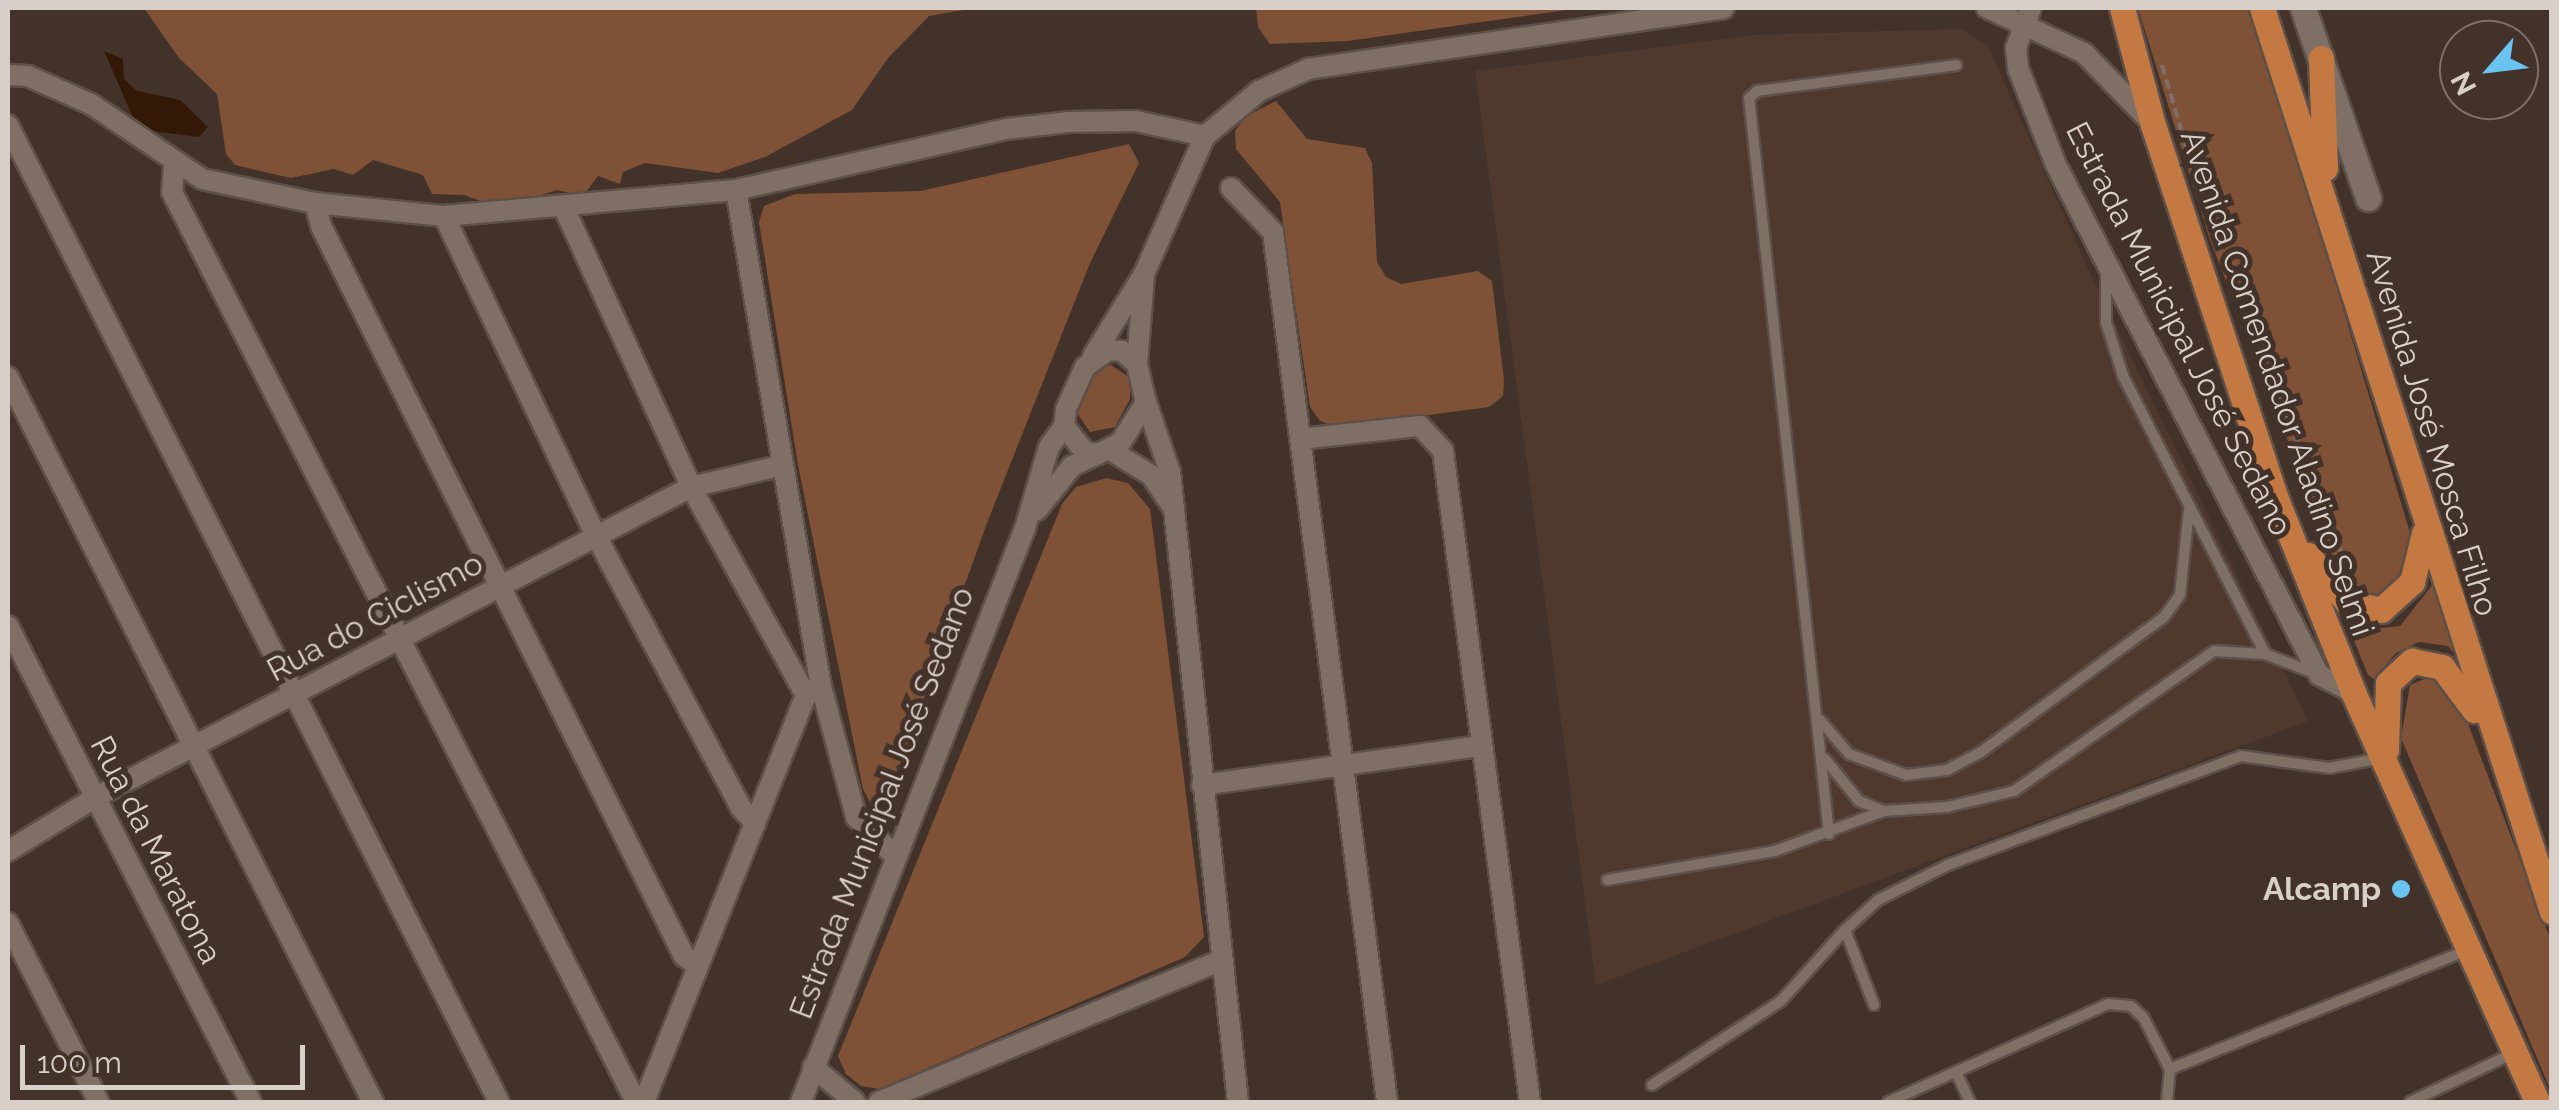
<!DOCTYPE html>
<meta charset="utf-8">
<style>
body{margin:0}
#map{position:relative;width:2559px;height:1110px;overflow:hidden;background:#423229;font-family:Raleway,sans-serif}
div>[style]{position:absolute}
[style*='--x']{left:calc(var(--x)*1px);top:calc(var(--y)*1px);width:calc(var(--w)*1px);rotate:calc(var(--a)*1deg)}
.built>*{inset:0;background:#4f392d}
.green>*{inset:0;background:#7f5237}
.water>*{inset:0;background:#341806}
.path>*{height:4px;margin-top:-2px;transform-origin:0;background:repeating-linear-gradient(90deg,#7e7068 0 10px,transparent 0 15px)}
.roads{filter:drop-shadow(2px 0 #5d5049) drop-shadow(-2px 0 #5d5049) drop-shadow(0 2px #5d5049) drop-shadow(0 -2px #5d5049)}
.lane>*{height:10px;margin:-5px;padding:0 5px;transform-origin:5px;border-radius:5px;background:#806f64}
.street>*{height:20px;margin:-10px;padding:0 10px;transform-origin:10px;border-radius:10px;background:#806f64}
.secondary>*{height:25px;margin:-12.5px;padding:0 12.5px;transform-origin:12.5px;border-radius:12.5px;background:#806f64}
.primary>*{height:25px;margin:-12.5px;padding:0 12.5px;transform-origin:12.5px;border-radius:12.5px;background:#c47943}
.dots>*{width:28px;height:28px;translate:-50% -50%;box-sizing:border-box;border:5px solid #423229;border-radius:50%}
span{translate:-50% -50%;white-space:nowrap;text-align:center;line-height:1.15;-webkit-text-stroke:10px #423229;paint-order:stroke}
.street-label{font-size:32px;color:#d9cfc9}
.poi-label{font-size:32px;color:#d9cfc9;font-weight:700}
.right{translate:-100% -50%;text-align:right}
.frame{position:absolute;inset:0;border:10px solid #d9cfc9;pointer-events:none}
.north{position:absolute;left:2439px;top:20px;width:100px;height:100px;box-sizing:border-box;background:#423229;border:2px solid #7e7169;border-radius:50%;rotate:242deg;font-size:28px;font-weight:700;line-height:40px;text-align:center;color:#d9cfc9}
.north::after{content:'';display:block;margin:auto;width:35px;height:45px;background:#69c4f1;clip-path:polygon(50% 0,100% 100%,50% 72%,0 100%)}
.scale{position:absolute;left:20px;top:1045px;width:285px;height:45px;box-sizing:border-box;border:5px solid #d9cfc9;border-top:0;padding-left:12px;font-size:30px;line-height:35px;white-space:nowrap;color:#d9cfc9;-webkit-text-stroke:8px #423229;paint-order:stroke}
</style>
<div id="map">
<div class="built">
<div style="clip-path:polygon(1961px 29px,1988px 46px,2089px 271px,2308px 721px,1596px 985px,1475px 71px,1754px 35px)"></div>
</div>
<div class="green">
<div style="clip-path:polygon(144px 8px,975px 8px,929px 16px,888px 58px,852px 110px,765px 157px,718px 173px,645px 163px,623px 172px,620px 184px,598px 176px,583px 196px,557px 190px,500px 208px,464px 195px,432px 194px,423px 175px,373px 160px,353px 175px,334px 169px,291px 178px,235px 165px,226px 154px,217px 94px,179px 58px)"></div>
<div style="clip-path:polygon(1256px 8px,1580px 8px,1348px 41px,1270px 44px,1258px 27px)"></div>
<div style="clip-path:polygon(2138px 8px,2253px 8px,2410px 533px,2413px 556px,2390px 593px,2372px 597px,2339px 573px,2209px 237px)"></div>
<div style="clip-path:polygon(1276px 101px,1307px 139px,1365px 148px,1372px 163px,1377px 262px,1386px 277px,1401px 284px,1478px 271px,1492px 281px,1504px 380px,1503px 396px,1489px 407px,1337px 427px,1320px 421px,1310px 407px,1280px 202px,1236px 149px,1235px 131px,1245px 117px)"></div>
<div style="clip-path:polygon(1129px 144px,1139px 163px,1090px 263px,987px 523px,887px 802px,873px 808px,863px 789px,798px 465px,759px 222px,764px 206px,795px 194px,921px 191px)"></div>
<div style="clip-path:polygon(1111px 365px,1130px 378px,1130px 399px,1115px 427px,1090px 432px,1077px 413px,1091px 373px)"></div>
<div style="clip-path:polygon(1106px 478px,1128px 483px,1150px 509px,1204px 937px,1185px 957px,879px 1089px,861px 1086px,846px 1074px,838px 1056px,1062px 504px,1076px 487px)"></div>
<div style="clip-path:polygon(2434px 583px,2455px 654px,2448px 646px,2419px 642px,2396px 653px,2374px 679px,2368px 675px,2344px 616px,2371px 629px,2400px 626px)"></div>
<div style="clip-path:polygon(2432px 676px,2457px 695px,2551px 941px,2551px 1091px,2401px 738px,2410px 685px)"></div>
</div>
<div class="water">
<div style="clip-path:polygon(104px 51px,123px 59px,124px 79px,137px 91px,180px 100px,208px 127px,199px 137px,151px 131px,134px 120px)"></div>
</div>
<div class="path">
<div style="--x:2162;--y:65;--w:130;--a:73.5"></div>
<div style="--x:2212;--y:227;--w:360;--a:68.3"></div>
</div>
<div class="roads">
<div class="lane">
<div style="--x:2106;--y:269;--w:53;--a:90"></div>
<div style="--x:2106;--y:322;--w:57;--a:72.5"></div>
<div style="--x:2123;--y:376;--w:312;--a:62.9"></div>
<div style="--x:1820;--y:720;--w:45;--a:49.5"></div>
<div style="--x:1849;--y:754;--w:61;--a:20.2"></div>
<div style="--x:1906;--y:775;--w:41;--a:-7"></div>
<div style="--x:1947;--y:770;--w:38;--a:-28"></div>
<div style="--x:1981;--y:752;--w:227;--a:-36.4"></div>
<div style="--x:2164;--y:617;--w:27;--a:-54"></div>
<div style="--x:2180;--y:595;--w:85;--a:-84"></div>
<div style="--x:1825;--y:759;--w:54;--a:51"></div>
<div style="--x:1859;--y:801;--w:27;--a:22"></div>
<div style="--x:1884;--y:811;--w:63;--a:-3.6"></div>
<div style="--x:1947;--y:807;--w:69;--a:-13.4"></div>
<div style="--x:2014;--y:791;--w:244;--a:-35"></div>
<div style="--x:2214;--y:651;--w:51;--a:3.4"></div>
<div style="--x:2265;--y:654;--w:53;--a:21.2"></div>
<div style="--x:1829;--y:834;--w:740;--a:-96.2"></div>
<div style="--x:1749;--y:98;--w:11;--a:-41"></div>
<div style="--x:1757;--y:91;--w:201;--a:-7.4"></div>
<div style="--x:1607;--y:880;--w:170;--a:-9.8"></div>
<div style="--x:1775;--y:851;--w:116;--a:-20.2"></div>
<div style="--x:1874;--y:1005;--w:80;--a:-111.1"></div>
<div style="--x:1845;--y:930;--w:45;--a:-42.3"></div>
<div style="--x:1878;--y:900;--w:78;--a:-26.6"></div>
<div style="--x:1948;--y:865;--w:313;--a:-20.4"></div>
<div style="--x:2241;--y:756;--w:89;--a:7.8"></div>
<div style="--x:2329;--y:768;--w:54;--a:-10.7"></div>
<div style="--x:1956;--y:1072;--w:33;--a:65"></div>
<div style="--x:1652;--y:1085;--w:154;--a:-33.1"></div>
<div style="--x:1781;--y:1001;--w:96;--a:-48"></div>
<div style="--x:1888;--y:1102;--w:241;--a:-24"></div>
<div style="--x:2108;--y:1004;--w:23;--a:5"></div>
<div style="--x:2131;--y:1006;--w:16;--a:43"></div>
<div style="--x:2143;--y:1017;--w:59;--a:62.6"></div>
<div style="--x:2170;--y:1069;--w:321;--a:-21.8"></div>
<div style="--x:2167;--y:1102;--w:33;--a:-85"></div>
<div style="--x:2410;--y:1102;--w:115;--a:-25.2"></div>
</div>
<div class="street">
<div style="--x:1987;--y:8;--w:107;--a:24.9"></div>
<div style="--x:2084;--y:53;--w:91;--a:45.9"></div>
<div style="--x:2031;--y:8;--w:43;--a:110.6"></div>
<div style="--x:2016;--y:48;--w:20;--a:84"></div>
<div style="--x:2018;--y:68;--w:104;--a:68.6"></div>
<div style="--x:2056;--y:165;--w:574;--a:62.72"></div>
<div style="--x:2319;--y:675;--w:38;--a:27"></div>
<div style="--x:8;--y:75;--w:20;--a:3"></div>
<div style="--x:28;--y:76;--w:69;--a:24"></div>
<div style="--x:91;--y:104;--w:134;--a:34"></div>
<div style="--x:202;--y:179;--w:116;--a:12"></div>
<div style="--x:315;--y:203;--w:130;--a:5.8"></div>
<div style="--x:444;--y:216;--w:293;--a:-5.1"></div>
<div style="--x:736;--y:190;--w:277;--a:-12.7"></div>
<div style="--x:1006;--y:129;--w:62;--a:-6.4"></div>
<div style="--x:1068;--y:122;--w:68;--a:-0.8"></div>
<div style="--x:1136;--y:121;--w:71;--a:12.3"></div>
<div style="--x:8;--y:125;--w:1093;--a:63.32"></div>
<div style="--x:174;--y:165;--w:27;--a:94"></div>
<div style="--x:172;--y:192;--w:1021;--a:62.98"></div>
<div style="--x:1231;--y:188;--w:61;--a:46.3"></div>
<div style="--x:1273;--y:232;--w:877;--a:82.53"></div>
<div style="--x:736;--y:190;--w:503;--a:80.28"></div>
<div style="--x:821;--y:686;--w:136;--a:75"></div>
<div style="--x:856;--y:817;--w:55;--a:45"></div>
<div style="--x:315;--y:203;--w:24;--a:75"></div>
<div style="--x:321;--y:226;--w:815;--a:63.56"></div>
<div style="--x:684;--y:956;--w:17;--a:36"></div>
<div style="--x:565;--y:210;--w:304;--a:65.5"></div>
<div style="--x:691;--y:487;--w:238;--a:61.1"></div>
<div style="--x:444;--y:216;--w:354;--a:64.6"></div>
<div style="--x:596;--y:536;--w:308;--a:61.9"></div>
<div style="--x:741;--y:808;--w:21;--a:47"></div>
<div style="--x:1108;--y:350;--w:14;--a:4"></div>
<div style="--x:1122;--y:351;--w:20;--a:41"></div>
<div style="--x:1137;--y:364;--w:39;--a:77"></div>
<div style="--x:1146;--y:402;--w:47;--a:122"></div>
<div style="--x:1121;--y:442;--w:26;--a:152"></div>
<div style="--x:1098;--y:454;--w:13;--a:-171"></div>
<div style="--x:1085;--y:452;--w:33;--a:-129"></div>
<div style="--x:1064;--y:426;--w:17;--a:-83"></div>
<div style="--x:1066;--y:409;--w:46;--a:-65.7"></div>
<div style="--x:1085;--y:367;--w:29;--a:-36"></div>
<div style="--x:1093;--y:356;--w:97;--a:-58.1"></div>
<div style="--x:1144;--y:274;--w:151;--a:-66.2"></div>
<div style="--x:1205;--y:136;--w:70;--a:-39.8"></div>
<div style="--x:1259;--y:91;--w:54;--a:-24.2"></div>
<div style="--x:1308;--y:69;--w:420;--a:-8.3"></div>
<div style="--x:1137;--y:364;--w:88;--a:-85.5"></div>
<div style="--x:8;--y:377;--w:812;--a:63.28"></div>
<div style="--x:1146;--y:402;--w:74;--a:71.1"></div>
<div style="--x:1170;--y:472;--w:634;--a:83.84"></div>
<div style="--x:1300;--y:439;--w:121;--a:-6.2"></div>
<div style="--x:1420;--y:426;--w:34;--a:47"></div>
<div style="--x:1443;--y:451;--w:657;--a:82.39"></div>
<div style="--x:1110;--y:450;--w:48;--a:31.4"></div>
<div style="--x:1151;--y:475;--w:37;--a:56"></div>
<div style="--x:1037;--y:510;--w:56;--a:-51.5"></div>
<div style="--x:1072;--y:466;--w:29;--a:-25"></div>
<div style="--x:8;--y:626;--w:534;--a:62.96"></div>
<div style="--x:1202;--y:785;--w:280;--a:-8"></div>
<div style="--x:8;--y:851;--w:103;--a:-31.5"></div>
<div style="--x:96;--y:797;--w:671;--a:-27.52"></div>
<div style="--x:691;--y:487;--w:95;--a:-13.4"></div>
<div style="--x:8;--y:923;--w:201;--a:63.1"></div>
<div style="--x:813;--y:1067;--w:55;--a:39.8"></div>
<div style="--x:644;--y:1102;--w:438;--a:-68.3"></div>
<div style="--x:806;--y:695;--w:9;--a:-32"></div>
<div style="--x:801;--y:1102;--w:616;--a:-68.68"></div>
<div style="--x:1025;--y:528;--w:84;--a:-73.5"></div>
<div style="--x:1049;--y:447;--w:26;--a:-54"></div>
<div style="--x:879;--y:1102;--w:369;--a:-22.5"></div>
</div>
<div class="secondary">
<div style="--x:2303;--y:8;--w:201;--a:71.1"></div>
</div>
<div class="primary">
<div style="--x:2122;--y:8;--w:121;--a:75.2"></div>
<div style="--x:2153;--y:125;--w:394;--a:71.8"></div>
<div style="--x:2276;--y:499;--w:208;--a:68.2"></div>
<div style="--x:2353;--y:692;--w:449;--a:65.8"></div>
<div style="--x:2262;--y:8;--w:949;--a:72.21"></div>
<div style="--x:2321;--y:58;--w:110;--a:87.9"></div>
<div style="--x:2308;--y:555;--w:61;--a:50.3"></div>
<div style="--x:2347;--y:602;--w:35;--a:13"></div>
<div style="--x:2381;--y:610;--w:42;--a:-42.1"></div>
<div style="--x:2412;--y:582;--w:50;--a:-76.2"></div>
<div style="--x:2386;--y:750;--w:67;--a:-88.3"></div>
<div style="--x:2388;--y:683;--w:33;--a:-43"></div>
<div style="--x:2412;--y:661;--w:31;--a:11"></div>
<div style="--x:2442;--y:667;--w:54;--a:53.3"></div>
</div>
</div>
<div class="dots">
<div style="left:2401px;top:889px;background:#69c4f1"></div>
</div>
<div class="street-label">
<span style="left:2179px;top:329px;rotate:63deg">Estrada Municipal José Sedano</span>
<span style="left:2277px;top:383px;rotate:71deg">Avenida Comendador Aladino Selmi</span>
<span style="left:2432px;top:433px;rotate:73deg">Avenida José Mosca Filho</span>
<span style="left:375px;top:617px;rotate:-28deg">Rua do Ciclismo</span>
<span style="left:882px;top:803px;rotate:-69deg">Estrada Municipal José Sedano</span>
<span style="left:156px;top:850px;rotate:63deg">Rua da Maratona</span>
</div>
<div class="poi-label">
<span class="right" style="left:2381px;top:889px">Alcamp</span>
</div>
<div class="frame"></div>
<div class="north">N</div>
<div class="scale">100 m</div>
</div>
